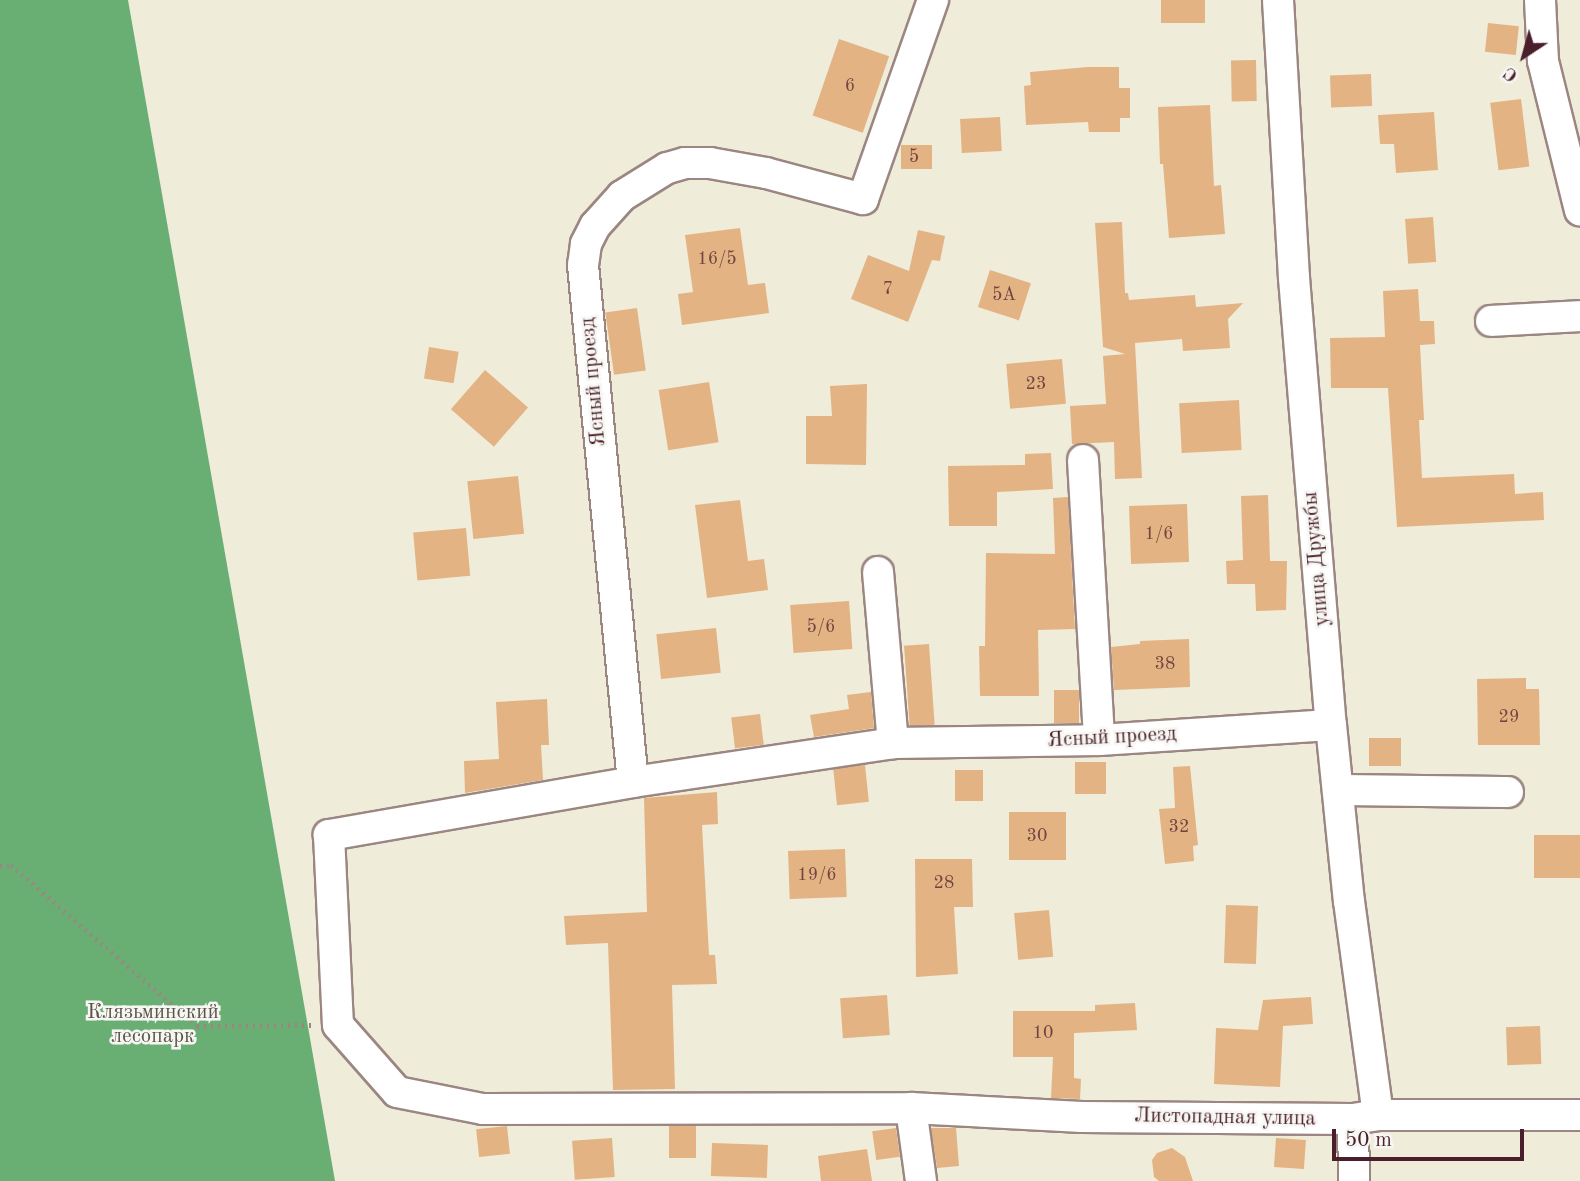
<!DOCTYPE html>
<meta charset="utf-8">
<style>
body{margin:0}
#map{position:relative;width:1580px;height:1181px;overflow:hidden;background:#efecda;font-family:"Old Standard TT",serif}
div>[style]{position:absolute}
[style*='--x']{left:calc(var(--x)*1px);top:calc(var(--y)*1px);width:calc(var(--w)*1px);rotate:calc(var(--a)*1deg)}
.forest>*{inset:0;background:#69af74}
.building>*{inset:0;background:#e3b383;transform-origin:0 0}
.path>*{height:4.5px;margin-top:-2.25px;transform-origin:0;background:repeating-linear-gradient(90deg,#9c8682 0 2px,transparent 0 7px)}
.roads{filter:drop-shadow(2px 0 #9c8682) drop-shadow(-2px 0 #9c8682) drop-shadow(0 2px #9c8682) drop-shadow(0 -2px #9c8682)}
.minor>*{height:30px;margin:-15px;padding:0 15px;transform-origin:15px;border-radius:15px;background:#fff}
span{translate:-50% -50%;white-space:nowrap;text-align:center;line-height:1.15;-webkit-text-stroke:5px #f6f6f2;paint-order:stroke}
.number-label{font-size:18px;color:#704441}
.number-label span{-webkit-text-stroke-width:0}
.street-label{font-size:21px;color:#4a1f2b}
.park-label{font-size:21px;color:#5b5347}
.north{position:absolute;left:1489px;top:21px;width:70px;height:70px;-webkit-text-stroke:5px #f6f6f2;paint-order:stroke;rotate:216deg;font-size:19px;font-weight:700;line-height:28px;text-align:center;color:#4a1f2b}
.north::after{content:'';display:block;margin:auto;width:24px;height:32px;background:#4a1f2b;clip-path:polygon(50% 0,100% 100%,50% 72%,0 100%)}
.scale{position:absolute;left:1332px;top:1129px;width:192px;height:32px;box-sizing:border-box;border:4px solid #4a1f2b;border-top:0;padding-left:9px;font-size:21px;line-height:24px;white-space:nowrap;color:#4a1f2b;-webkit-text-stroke:5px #f6f6f2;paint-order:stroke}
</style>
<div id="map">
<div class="forest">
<div style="clip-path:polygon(0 0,128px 0,335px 1181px,0 1181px)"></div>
</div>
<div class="building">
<div style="left:1161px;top:0;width:44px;height:23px"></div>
<div style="left:1488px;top:23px;width:31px;height:29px;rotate:6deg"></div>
<div style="left:839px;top:39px;width:53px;height:81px;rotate:19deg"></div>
<div style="left:1256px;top:60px;width:41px;height:25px;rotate:89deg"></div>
<div style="clip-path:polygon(1088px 67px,1119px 67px,1119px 88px,1130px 88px,1130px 118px,1120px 118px,1120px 132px,1089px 132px,1088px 122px,1026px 125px,1024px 86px,1031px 85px,1030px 72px)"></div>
<div style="left:1371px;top:74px;width:32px;height:41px;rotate:88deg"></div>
<div style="left:1521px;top:99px;width:68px;height:31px;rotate:83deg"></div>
<div style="clip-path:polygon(1210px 105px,1214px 186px,1221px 185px,1225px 234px,1169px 238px,1163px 164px,1160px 164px,1158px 107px)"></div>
<div style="clip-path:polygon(1434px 112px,1438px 170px,1396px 173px,1394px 144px,1380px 144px,1378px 115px)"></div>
<div style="left:1000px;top:117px;width:34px;height:40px;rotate:87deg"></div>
<div style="left:901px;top:145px;width:31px;height:24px"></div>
<div style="left:1433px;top:217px;width:45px;height:28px;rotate:86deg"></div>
<div style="clip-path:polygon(1122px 222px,1125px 293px,1128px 293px,1129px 300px,1195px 295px,1196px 307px,1243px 303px,1228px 319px,1230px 348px,1183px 351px,1182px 339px,1135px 343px,1142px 478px,1115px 479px,1114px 442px,1072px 444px,1070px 406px,1106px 404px,1103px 356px,1125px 354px,1103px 347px,1095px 223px)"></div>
<div style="clip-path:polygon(740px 228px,748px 285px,765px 283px,769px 313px,682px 325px,678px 294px,693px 292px,685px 235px)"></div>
<div style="clip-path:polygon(918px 230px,945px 236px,940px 261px,932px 260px,908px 322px,851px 299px,868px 255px,909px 271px)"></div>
<div style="left:990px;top:270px;width:43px;height:39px;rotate:18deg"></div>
<div style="clip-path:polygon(1418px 289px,1420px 321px,1434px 321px,1435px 344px,1420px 345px,1424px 420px,1419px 420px,1422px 478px,1514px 474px,1515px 494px,1543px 492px,1544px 520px,1397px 527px,1388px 388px,1331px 388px,1330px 338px,1385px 337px,1383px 291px)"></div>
<div style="left:637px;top:308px;width:63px;height:32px;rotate:82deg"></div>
<div style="left:429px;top:347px;width:30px;height:32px;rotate:9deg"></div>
<div style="left:1062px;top:359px;width:45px;height:56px;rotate:85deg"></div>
<div style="left:485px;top:370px;width:57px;height:52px;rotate:41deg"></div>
<div style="left:709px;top:382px;width:61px;height:51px;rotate:81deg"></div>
<div style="clip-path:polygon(867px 384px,866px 465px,806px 464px,806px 416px,832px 416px,830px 386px)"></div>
<div style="left:1239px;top:400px;width:50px;height:60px;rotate:87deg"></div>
<div style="clip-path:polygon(1051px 453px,1053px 489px,997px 492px,997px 526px,949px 526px,948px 466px,1025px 465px,1025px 454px)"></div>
<div style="left:518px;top:476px;width:58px;height:51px;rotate:84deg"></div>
<div style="clip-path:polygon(1268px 495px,1270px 561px,1287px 561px,1286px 610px,1256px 611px,1255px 584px,1227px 584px,1226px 561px,1243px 560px,1241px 496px)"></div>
<div style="clip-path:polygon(1068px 497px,1075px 629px,1038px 630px,1039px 696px,980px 696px,979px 646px,985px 646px,986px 553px,1055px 554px,1053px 498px)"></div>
<div style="clip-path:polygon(740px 500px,748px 561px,764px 559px,768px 590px,707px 598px,695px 505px)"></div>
<div style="left:1187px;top:504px;width:58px;height:58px;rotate:88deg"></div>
<div style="left:466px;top:528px;width:48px;height:53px;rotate:85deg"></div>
<div style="left:849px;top:601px;width:48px;height:59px;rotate:86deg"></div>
<div style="left:716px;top:628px;width:45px;height:60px;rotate:84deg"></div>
<div style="clip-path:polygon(1189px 639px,1190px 687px,1114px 690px,1111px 647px,1140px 644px,1140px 641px)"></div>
<div style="left:929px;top:644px;width:81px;height:25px;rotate:86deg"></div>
<div style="clip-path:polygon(1526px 678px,1526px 689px,1539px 689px,1540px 745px,1478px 745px,1477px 679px)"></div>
<div style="left:1054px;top:690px;width:25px;height:33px"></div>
<div style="clip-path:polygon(871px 692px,874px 728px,814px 737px,810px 715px,849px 709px,847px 695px)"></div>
<div style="clip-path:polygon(547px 699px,549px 745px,541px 745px,543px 780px,465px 793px,464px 761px,499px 759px,496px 702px)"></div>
<div style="left:760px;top:714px;width:31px;height:29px;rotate:83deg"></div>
<div style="left:1369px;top:738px;width:32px;height:28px"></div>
<div style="left:1106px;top:762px;width:32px;height:31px;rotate:90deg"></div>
<div style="left:865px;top:765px;width:37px;height:32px;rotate:84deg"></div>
<div style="clip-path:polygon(1190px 766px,1198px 845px,1193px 846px,1194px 861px,1165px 864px,1159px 809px,1175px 808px,1173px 767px)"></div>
<div style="left:955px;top:770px;width:28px;height:31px"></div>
<div style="clip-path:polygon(717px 792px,718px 824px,702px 825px,709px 955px,715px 955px,717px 984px,672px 985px,675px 1089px,613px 1090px,608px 943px,566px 945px,564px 916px,647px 912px,644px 798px)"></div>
<div style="left:1066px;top:812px;width:48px;height:57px;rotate:90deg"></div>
<div style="left:1580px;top:835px;width:43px;height:46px;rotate:90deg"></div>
<div style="left:845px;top:849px;width:48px;height:57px;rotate:88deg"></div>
<div style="clip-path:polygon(915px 859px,972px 859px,973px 907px,954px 907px,958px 974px,916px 977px)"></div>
<div style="left:1226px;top:905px;width:32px;height:58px;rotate:2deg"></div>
<div style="left:1049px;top:910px;width:47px;height:35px;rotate:85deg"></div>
<div style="left:887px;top:995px;width:40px;height:47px;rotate:86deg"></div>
<div style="clip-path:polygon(1311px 997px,1313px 1024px,1283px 1026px,1280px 1087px,1214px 1084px,1216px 1028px,1258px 1030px,1263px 1000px)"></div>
<div style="clip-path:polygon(1135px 1003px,1137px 1030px,1074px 1033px,1074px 1078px,1081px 1079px,1080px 1099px,1051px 1098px,1053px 1057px,1013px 1057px,1013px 1011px,1095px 1011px,1095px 1005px)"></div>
<div style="left:1540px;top:1026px;width:38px;height:34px;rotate:88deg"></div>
<div style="left:507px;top:1126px;width:28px;height:31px;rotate:84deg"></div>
<div style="left:669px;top:1126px;width:27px;height:32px"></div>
<div style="left:896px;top:1128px;width:29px;height:24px;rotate:82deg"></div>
<div style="clip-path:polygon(931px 1128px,956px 1128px,959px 1166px,937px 1168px)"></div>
<div style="left:612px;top:1138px;width:39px;height:40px;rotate:86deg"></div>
<div style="left:1276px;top:1138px;width:30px;height:29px;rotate:4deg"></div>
<div style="left:712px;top:1143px;width:56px;height:33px;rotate:2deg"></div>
<div style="clip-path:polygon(1172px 1148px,1185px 1157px,1193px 1181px,1159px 1181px,1154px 1177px,1152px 1160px,1157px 1153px)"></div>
<div style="clip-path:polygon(867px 1149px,872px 1181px,821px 1181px,818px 1156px)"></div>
</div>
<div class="path">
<div style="--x:0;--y:866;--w:11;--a:-5"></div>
<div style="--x:11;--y:865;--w:246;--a:40.9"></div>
<div style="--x:197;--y:1026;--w:116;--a:-0.5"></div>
</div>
<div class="roads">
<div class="minor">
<div style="--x:933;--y:0;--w:211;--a:109.4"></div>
<div style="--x:863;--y:199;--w:100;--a:-165"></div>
<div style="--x:766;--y:173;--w:57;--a:-169.9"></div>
<div style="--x:710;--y:163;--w:25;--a:180"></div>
<div style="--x:685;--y:163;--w:19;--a:164"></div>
<div style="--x:667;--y:168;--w:53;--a:148.1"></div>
<div style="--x:622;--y:196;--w:40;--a:132"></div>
<div style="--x:595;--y:226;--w:20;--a:117"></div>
<div style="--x:586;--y:244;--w:21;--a:98"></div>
<div style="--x:583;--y:265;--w:519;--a:84.48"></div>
<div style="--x:633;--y:782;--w:263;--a:-8.5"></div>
<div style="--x:893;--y:743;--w:206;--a:-0.8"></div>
<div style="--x:1099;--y:740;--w:232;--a:-3.7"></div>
<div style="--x:1278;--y:0;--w:278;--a:86.7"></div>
<div style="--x:1294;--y:278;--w:449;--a:85.3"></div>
<div style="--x:1331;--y:725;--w:177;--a:84.2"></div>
<div style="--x:1349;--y:901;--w:216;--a:82.3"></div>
<div style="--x:1540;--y:0;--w:61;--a:87.2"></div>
<div style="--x:1543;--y:61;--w:154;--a:76.1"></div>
<div style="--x:1491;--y:321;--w:89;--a:-3.2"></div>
<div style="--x:1083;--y:460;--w:280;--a:86.7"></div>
<div style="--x:878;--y:572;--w:172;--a:85"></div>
<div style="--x:633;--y:782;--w:309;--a:170.1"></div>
<div style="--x:329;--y:835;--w:190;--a:87.3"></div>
<div style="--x:338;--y:1025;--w:89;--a:48.6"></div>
<div style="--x:397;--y:1092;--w:88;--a:11.2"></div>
<div style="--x:483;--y:1109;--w:428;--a:-0.1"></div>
<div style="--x:911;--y:1108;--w:171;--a:3"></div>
<div style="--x:1082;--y:1117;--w:271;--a:0.4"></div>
<div style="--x:1353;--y:1119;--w:25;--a:-9"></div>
<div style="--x:1378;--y:1115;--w:202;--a:0"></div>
<div style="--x:1338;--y:790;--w:170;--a:0.7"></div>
<div style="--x:911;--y:1108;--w:74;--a:82.2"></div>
<div style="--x:1353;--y:1119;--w:62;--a:89.1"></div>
</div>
</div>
<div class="number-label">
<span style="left:850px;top:86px">6</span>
<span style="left:914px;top:157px">5</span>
<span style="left:717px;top:259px">16/5</span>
<span style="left:888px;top:289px">7</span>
<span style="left:1004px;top:295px">5А</span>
<span style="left:1036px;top:384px">23</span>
<span style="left:1159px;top:534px">1/6</span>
<span style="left:821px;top:627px">5/6</span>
<span style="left:1165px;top:664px">38</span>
<span style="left:1509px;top:717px">29</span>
<span style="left:1179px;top:827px">32</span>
<span style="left:1037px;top:836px">30</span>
<span style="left:817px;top:875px">19/6</span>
<span style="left:944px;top:883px">28</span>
<span style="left:1043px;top:1033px">10</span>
</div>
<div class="street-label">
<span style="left:594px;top:382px;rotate:-95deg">Ясный проезд</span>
<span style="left:1317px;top:559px;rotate:-95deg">улица Дружбы</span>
<span style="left:1112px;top:738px;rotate:-3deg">Ясный проезд</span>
<span style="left:1225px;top:1118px;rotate:1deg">Листопадная улица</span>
</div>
<div class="park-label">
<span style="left:153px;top:1025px">Клязьминский<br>лесопарк</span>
</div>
<div class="north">С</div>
<div class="scale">50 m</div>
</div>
